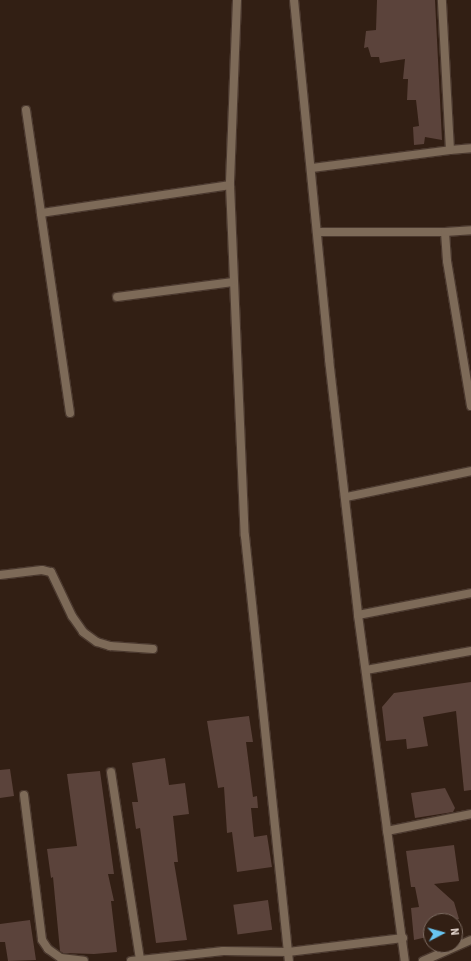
<!DOCTYPE html>
<style>
body{margin:0}
#map{position:relative;width:471px;height:961px;overflow:hidden;background:#321f14;font-family:"Source Sans 3",sans-serif}
div>[style]{position:absolute}
[style*='--x']{left:calc(var(--x)*1px);top:calc(var(--y)*1px);width:calc(var(--w)*1px);rotate:calc(var(--a)*1deg)}
.building>*{inset:0;background:#5b433b;transform-origin:0 0}
.roads{filter:drop-shadow(1px 0 #4b392f) drop-shadow(-1px 0 #4b392f) drop-shadow(0 1px #4b392f) drop-shadow(0 -1px #4b392f)}
.street>*{height:8px;margin:-4px;padding:0 4px;transform-origin:4px;border-radius:4px;background:#7d6a58}
span{translate:-50% -50%;white-space:nowrap;text-align:center;line-height:1.15;-webkit-text-stroke:3px #321f14;paint-order:stroke}
.north{position:absolute;left:423px;top:913px;width:40px;height:40px;box-sizing:border-box;background:#321f14;border:1px solid #7b6a60;border-radius:50%;rotate:84deg;font-size:11px;font-weight:700;line-height:16px;text-align:center;color:#e8dad3}
.north::after{content:'';display:block;margin:auto;width:14px;height:18px;background:#68c4f0;clip-path:polygon(50% 0,100% 100%,50% 72%,0 100%)}
</style>
<div id="map">
<div class="building">
<div style="clip-path:polygon(377px 0,435px 0,442px 140px,425px 137px,424px 144px,414px 145px,413px 127px,419px 126px,416px 100px,407px 100px,408px 79px,403px 79px,405px 59px,380px 63px,379px 57px,371px 57px,368px 47px,364px 48px,366px 31px,376px 30px)"></div>
<div style="clip-path:polygon(471px 682px,471px 790px,464px 791px,456px 711px,423px 717px,428px 746px,407px 749px,406px 739px,386px 741px,382px 707px,394px 693px)"></div>
<div style="clip-path:polygon(249px 716px,253px 742px,246px 742px,253px 797px,257px 796px,258px 808px,251px 808px,254px 837px,267px 835px,272px 867px,237px 872px,232px 832px,227px 833px,224px 787px,218px 788px,207px 721px)"></div>
<div style="clip-path:polygon(165px 758px,169px 785px,185px 783px,189px 814px,173px 816px,178px 862px,174px 862px,187px 940px,156px 943px,140px 828px,136px 829px,132px 802px,138px 802px,132px 763px)"></div>
<div style="clip-path:polygon(10px 769px,14px 796px,0 798px,0 770px)"></div>
<div style="clip-path:polygon(100px 771px,114px 874px,108px 874px,114px 901px,111px 901px,117px 952px,94px 954px,63px 953px,60px 951px,53px 877px,51px 878px,47px 849px,77px 846px,67px 774px)"></div>
<div style="clip-path:polygon(445px 788px,455px 808px,453px 812px,415px 818px,411px 793px)"></div>
<div style="clip-path:polygon(454px 845px,459px 881px,434px 884px,454px 902px,459px 919px,431px 921px,431px 936px,414px 940px,411px 908px,419px 907px,415px 887px,411px 887px,406px 851px)"></div>
<div style="left:268px;top:900px;width:30px;height:35px;rotate:82deg"></div>
<div style="clip-path:polygon(30px 920px,36px 960px,8px 961px,5px 942px,0 942px,0 924px)"></div>
</div>
<div class="roads">
<div class="street">
<div style="--x:237;--y:0;--w:185;--a:92.2"></div>
<div style="--x:230;--y:185;--w:351;--a:87.6"></div>
<div style="--x:245;--y:536;--w:427;--a:84.1"></div>
<div style="--x:294;--y:0;--w:361;--a:84.4"></div>
<div style="--x:329;--y:359;--w:258;--a:83.5"></div>
<div style="--x:358;--y:615;--w:349;--a:82.3"></div>
<div style="--x:26;--y:110;--w:104;--a:81.7"></div>
<div style="--x:450;--y:150;--w:21;--a:-5"></div>
<div style="--x:312;--y:168;--w:139;--a:-7.4"></div>
<div style="--x:450;--y:150;--w:150;--a:-93.1"></div>
<div style="--x:318;--y:232;--w:127;--a:0"></div>
<div style="--x:445;--y:232;--w:29;--a:86"></div>
<div style="--x:447;--y:261;--w:147;--a:80.6"></div>
<div style="--x:445;--y:232;--w:26;--a:-4"></div>
<div style="--x:117;--y:297;--w:117;--a:-7.4"></div>
<div style="--x:70;--y:413;--w:202;--a:-98.3"></div>
<div style="--x:41;--y:213;--w:191;--a:-8.4"></div>
<div style="--x:346;--y:497;--w:128;--a:-11.7"></div>
<div style="--x:0;--y:575;--w:42;--a:-6.8"></div>
<div style="--x:42;--y:570;--w:9;--a:13"></div>
<div style="--x:51;--y:572;--w:49;--a:64.5"></div>
<div style="--x:72;--y:616;--w:19;--a:55"></div>
<div style="--x:83;--y:632;--w:17;--a:36"></div>
<div style="--x:97;--y:642;--w:14;--a:17"></div>
<div style="--x:110;--y:646;--w:43;--a:4"></div>
<div style="--x:358;--y:615;--w:115;--a:-11"></div>
<div style="--x:366;--y:670;--w:107;--a:-10.3"></div>
<div style="--x:111;--y:772;--w:190;--a:81.2"></div>
<div style="--x:24;--y:795;--w:146;--a:82.9"></div>
<div style="--x:42;--y:940;--w:11;--a:56"></div>
<div style="--x:48;--y:949;--w:16;--a:35"></div>
<div style="--x:61;--y:958;--w:23;--a:7"></div>
<div style="--x:387;--y:831;--w:86;--a:-11.4"></div>
<div style="--x:131;--y:961;--w:93;--a:-6.2"></div>
<div style="--x:223;--y:951;--w:65;--a:0.9"></div>
<div style="--x:288;--y:952;--w:116;--a:-6.9"></div>
<div style="--x:423;--y:961;--w:52;--a:-23.6"></div>
</div>
</div>
<div class="north">N</div>
</div>
